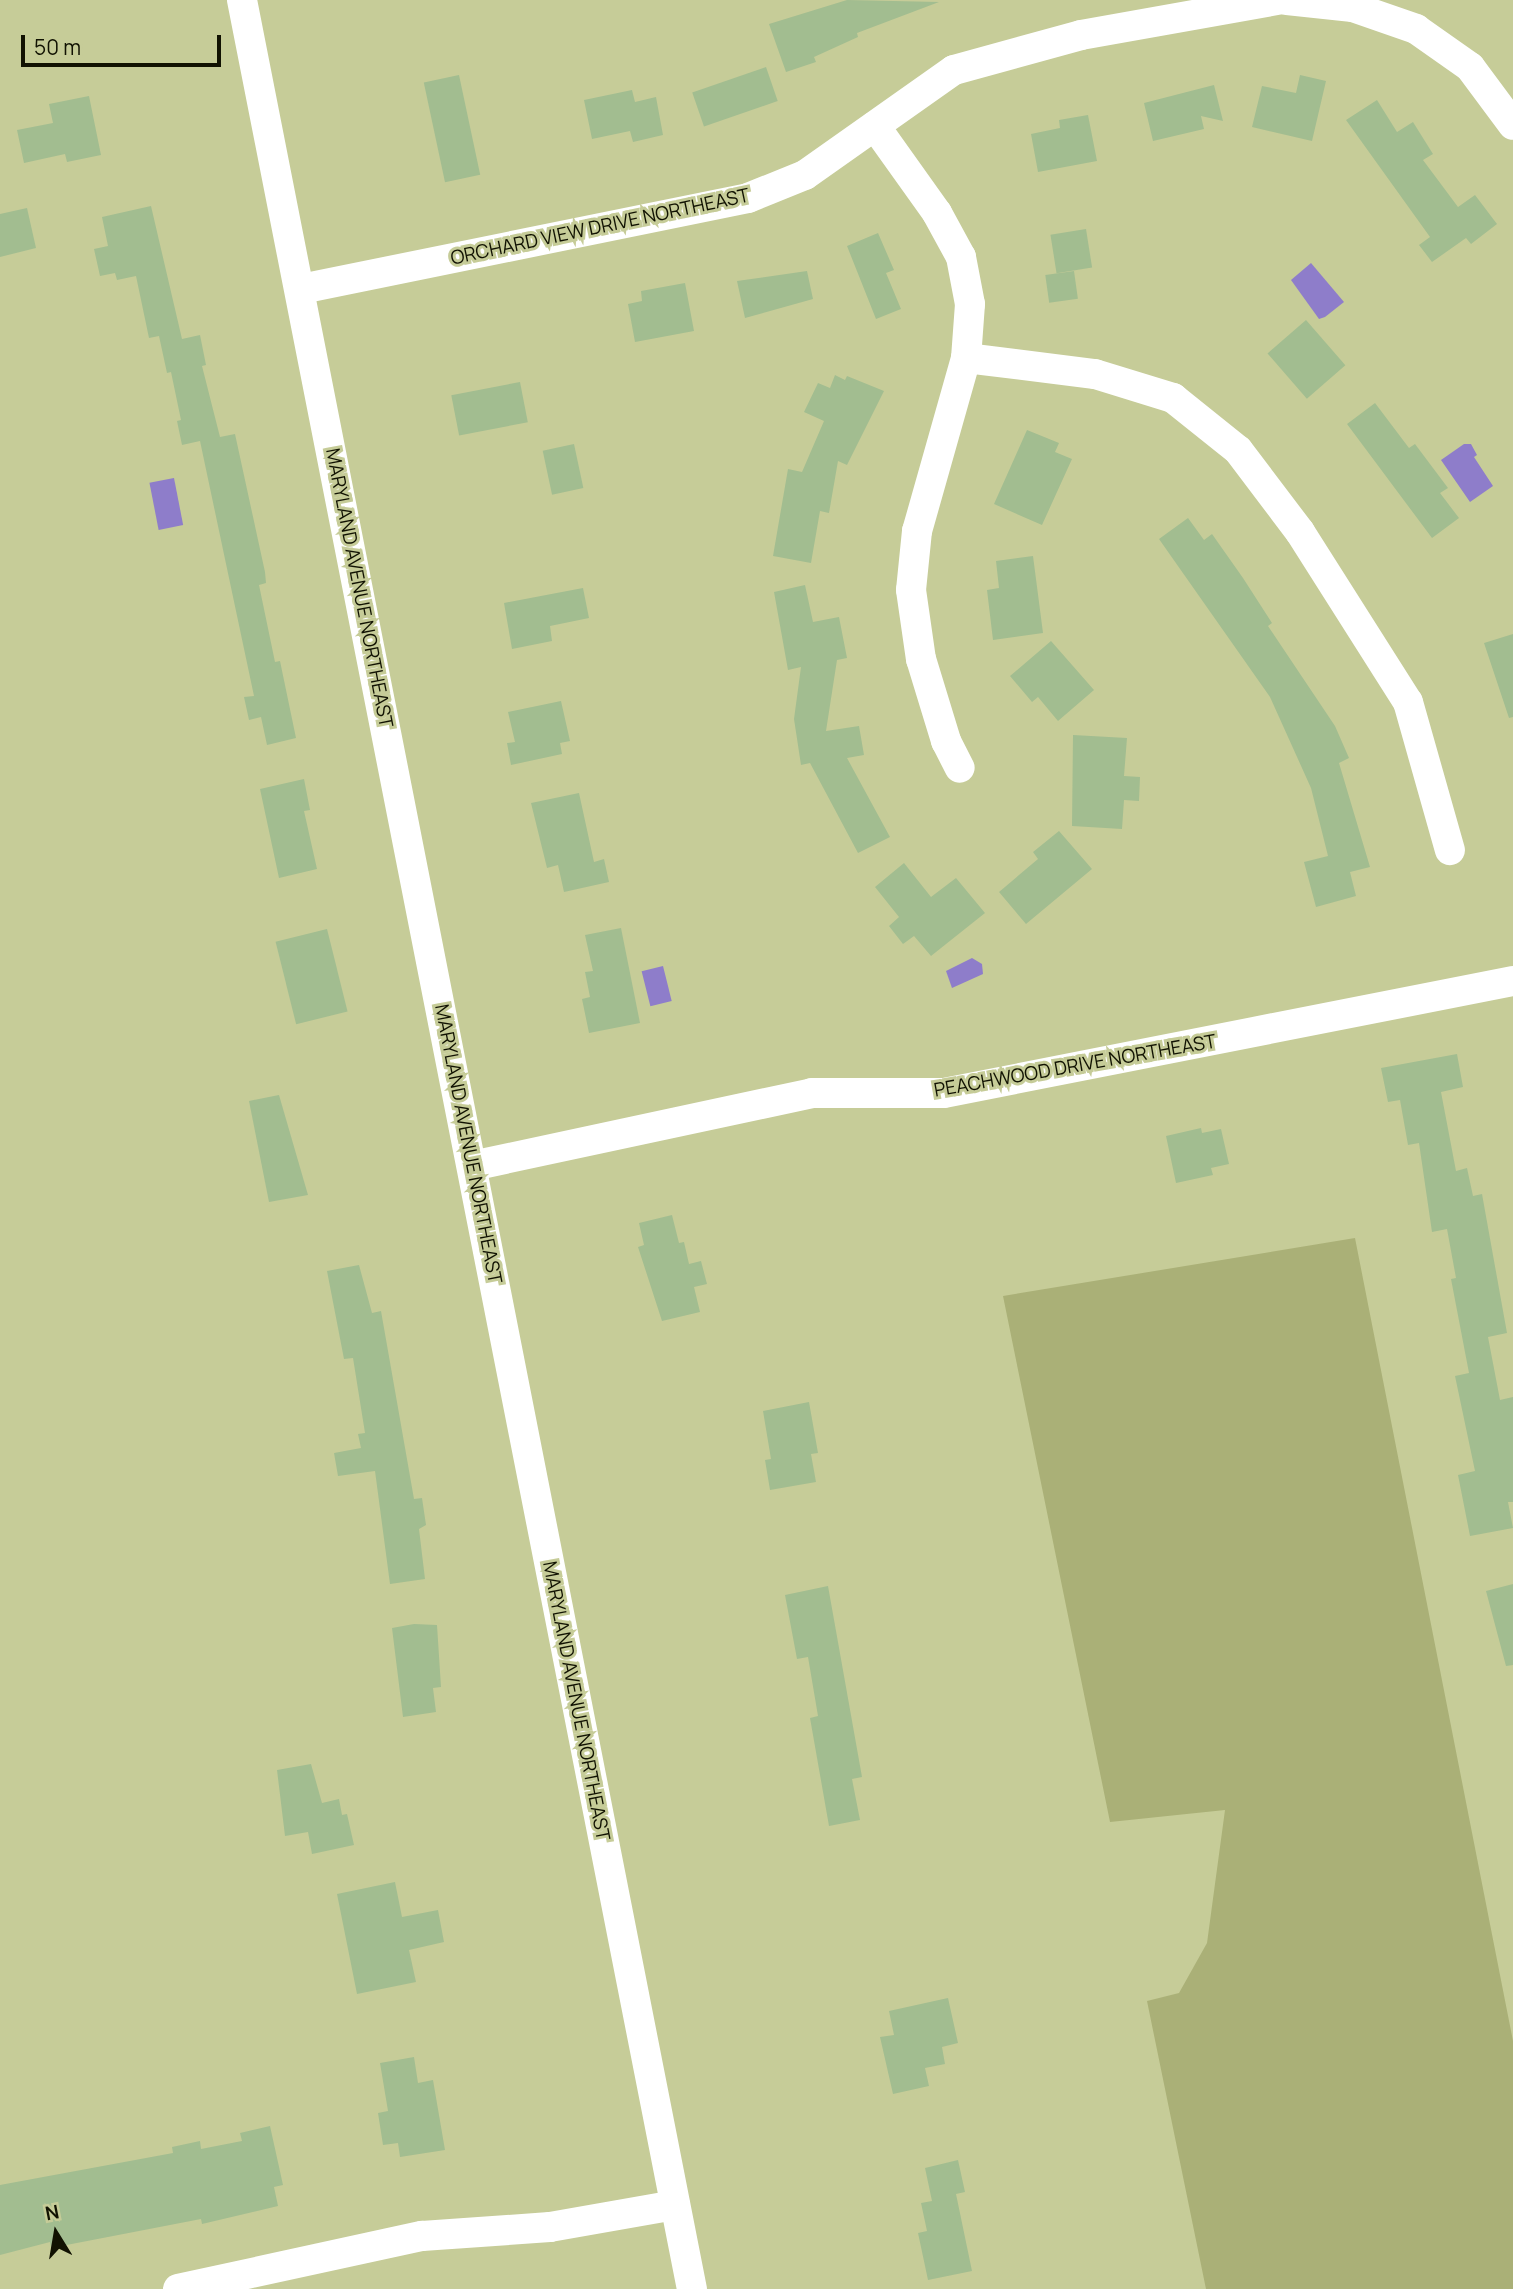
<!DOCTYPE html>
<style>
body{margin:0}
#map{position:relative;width:1513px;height:2289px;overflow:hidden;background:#c6cc98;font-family:Manrope,sans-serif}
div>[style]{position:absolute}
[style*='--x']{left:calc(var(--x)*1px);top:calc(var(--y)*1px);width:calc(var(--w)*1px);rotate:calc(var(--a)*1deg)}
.green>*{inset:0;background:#aab077}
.water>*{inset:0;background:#8e7dca;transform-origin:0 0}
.building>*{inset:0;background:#a2bd90;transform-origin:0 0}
.minor>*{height:30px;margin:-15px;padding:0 15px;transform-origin:15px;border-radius:15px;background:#fff}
span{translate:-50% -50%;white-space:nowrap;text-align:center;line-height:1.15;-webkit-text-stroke:6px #c6cc98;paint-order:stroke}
.street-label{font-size:19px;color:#111202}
.north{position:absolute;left:21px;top:2198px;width:70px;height:70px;-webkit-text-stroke:5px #c6cc98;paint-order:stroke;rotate:349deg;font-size:19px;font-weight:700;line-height:28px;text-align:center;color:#111202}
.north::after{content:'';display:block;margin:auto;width:24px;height:32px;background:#111202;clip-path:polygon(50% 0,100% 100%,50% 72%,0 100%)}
.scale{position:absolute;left:21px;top:35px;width:200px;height:32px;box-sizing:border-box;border:4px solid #111202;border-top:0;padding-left:9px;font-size:21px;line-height:24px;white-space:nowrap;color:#111202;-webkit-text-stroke:5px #c6cc98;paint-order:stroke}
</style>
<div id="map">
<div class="green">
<div style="clip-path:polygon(1355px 1238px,1513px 2041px,1513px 2289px,1206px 2289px,1147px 2001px,1179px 1993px,1207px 1943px,1225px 1810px,1110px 1822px,1003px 1296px)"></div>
</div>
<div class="water">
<div style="clip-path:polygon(1311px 263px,1344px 302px,1325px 317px,1319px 319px,1291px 280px)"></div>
<div style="clip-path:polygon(1464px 444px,1471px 444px,1477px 455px,1474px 457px,1493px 486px,1470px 502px,1441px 460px)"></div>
<div style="left:174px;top:478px;width:48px;height:25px;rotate:79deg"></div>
<div style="clip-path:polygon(972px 958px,982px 964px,983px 974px,952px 988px,946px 971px)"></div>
<div style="left:663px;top:966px;width:36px;height:22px;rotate:76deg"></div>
</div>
<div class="building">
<div style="clip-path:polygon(847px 0,939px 2px,857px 33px,858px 37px,814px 57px,816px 62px,786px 72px,769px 24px)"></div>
<div style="left:766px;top:67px;width:36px;height:78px;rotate:71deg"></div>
<div style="left:459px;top:75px;width:102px;height:36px;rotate:78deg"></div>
<div style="clip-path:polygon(1300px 75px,1326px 81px,1312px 141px,1252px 127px,1262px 86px,1296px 93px)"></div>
<div style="clip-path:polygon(1214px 85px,1223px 121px,1201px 116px,1204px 129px,1153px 141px,1144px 103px)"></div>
<div style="clip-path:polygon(632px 90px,635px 102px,656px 97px,663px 135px,633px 142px,630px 131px,592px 139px,584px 100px)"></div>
<div style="clip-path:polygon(89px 96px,101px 155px,67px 162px,65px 154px,24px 163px,17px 130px,53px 123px,49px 104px)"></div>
<div style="clip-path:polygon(1377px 100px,1397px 132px,1413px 122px,1433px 154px,1423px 160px,1458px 207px,1475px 195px,1497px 224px,1471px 244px,1466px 238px,1432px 262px,1419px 245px,1430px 237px,1346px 120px)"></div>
<div style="clip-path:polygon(1088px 115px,1097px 161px,1038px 172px,1031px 134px,1060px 128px,1059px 120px)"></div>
<div style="clip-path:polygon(151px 206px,182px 339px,200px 335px,206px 365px,202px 366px,220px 437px,235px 434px,265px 572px,266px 583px,259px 585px,275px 662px,280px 661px,296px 738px,267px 745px,261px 717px,249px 720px,244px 697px,254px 696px,200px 441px,182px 445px,177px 421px,181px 420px,171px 372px,167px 373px,159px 336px,149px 338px,136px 276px,117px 280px,115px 273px,100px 276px,94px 249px,108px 246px,102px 217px)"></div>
<div style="clip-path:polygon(27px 208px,36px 248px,0 257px,0 214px)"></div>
<div style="left:1086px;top:229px;width:39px;height:36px;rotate:81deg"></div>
<div style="clip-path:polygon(878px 233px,894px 270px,886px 273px,901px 309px,876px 319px,847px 246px)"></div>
<div style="clip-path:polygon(807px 271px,813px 299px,745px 318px,737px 281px)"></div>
<div style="left:1074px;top:271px;width:28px;height:29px;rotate:82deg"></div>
<div style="clip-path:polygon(685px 283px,694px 331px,635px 342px,628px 304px,642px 301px,641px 291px)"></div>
<div style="left:1306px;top:320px;width:60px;height:51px;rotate:49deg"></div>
<div style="clip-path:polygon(835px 375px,845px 380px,847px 376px,884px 391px,847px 465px,838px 461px,829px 513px,820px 511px,811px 563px,773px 556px,788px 469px,802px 472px,824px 421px,804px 412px,818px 383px,830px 388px)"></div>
<div style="left:520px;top:382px;width:41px;height:70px;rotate:79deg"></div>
<div style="clip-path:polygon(1375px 403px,1409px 448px,1415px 444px,1448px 488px,1440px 493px,1459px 518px,1432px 538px,1347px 424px)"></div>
<div style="clip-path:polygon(1027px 430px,1059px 443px,1055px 452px,1072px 459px,1042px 525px,994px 504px)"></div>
<div style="left:574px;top:444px;width:45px;height:32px;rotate:78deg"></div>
<div style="clip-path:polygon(1188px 518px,1204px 540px,1212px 534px,1243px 578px,1272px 623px,1268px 626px,1335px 726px,1349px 758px,1339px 763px,1370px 867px,1350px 872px,1356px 896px,1316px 907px,1304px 862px,1328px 856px,1311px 788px,1270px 697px,1159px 539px)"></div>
<div style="clip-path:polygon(1033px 556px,1043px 633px,993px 640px,987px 590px,999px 588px,996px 561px)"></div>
<div style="clip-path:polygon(805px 585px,813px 622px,839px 617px,847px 658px,837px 660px,826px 731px,859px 726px,864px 755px,847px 758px,890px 837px,858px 853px,810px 763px,801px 765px,794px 719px,801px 667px,788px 670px,774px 592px)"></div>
<div style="clip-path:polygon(583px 588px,589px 618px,550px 626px,552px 641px,512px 649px,504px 603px)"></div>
<div style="clip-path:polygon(1513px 634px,1513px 717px,1509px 718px,1484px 643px)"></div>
<div style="clip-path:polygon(1051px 641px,1094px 690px,1058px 721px,1038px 697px,1032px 702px,1010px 676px)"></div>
<div style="clip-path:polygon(561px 701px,570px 741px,560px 743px,562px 754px,511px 765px,507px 743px,515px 742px,508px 712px)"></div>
<div style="clip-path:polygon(1073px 735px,1127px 738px,1124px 776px,1140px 777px,1139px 801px,1124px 800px,1122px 829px,1072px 826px)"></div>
<div style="clip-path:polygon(304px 779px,310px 810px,304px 811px,317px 869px,279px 878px,260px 789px)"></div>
<div style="clip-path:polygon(579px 793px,594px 862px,604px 859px,609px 882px,564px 892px,558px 865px,547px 868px,531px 803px)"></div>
<div style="clip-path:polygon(1059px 831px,1092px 869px,1026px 924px,999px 892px,1038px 859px,1033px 852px)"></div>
<div style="clip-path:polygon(904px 863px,931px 897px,956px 878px,985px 913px,931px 956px,914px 936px,903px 944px,889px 926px,899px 917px,875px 887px)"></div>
<div style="clip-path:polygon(621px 928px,640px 1023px,589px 1033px,582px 999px,590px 997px,585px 972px,593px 971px,585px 935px)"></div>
<div style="left:327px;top:929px;width:85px;height:53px;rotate:76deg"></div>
<div style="clip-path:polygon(1457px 1054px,1463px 1087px,1441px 1092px,1456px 1171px,1467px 1168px,1473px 1196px,1482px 1194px,1507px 1333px,1488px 1337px,1500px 1400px,1513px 1397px,1513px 1502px,1508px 1502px,1513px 1528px,1470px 1536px,1458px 1475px,1475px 1471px,1455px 1376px,1469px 1373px,1451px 1279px,1456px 1278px,1447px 1229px,1432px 1232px,1419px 1143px,1408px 1145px,1400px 1100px,1388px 1102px,1381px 1068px)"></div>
<div style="clip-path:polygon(279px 1095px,308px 1195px,269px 1202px,249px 1101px)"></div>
<div style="clip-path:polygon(1201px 1128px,1202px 1133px,1221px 1129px,1229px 1164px,1211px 1168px,1213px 1175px,1176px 1183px,1166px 1136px)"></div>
<div style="clip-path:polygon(672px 1215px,679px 1243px,684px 1242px,689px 1264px,701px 1261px,707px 1284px,694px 1287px,700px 1312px,662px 1321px,638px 1247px,644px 1245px,639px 1223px)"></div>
<div style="clip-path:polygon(359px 1265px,372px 1313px,381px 1311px,414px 1499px,422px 1498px,426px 1525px,419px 1529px,425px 1579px,390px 1584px,375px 1471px,338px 1476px,334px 1453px,361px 1448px,358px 1434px,365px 1433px,353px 1358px,344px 1359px,327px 1271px)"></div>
<div style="clip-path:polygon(809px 1402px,818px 1453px,811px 1454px,816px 1482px,770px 1490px,765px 1460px,771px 1459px,763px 1411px)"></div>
<div style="clip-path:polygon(1513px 1584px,1513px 1665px,1506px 1666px,1486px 1591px)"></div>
<div style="clip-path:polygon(828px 1586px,862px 1777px,852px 1779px,860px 1820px,829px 1826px,810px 1718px,818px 1716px,808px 1657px,797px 1659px,785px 1595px)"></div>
<div style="clip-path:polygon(414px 1624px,437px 1625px,441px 1687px,433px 1688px,436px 1712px,403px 1717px,392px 1628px)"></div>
<div style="clip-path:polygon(311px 1764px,322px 1803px,339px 1799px,342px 1815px,347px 1814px,354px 1845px,312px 1854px,308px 1832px,285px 1836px,277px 1770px)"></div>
<div style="clip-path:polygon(395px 1882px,402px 1917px,438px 1910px,444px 1942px,409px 1950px,416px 1982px,357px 1994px,337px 1894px)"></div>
<div style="clip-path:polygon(948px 1998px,958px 2043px,942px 2047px,945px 2064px,925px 2068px,929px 2086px,893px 2094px,880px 2037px,894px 2035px,889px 2011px)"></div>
<div style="clip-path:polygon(414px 2057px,418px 2083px,433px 2080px,445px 2150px,400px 2157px,398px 2143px,383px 2145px,378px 2113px,388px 2111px,380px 2063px)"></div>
<div style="clip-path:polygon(270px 2126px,283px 2185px,274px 2187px,278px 2206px,202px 2224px,201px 2219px,51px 2248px,50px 2242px,0 2255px,0 2185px,173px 2153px,172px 2147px,200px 2141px,201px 2149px,242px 2141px,240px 2133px)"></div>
<div style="clip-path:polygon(958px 2160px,965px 2192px,956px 2194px,972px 2271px,928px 2280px,918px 2233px,927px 2231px,921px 2203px,932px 2201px,925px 2168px)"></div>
</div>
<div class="minor">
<div style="--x:242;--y:0;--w:2333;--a:78.88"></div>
<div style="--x:1287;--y:0;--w:66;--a:6.1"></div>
<div style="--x:1353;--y:7;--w:67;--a:19.2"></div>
<div style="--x:1416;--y:29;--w:66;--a:35.1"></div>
<div style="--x:1470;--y:67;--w:72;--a:53.4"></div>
<div style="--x:875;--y:126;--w:107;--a:54.5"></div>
<div style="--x:937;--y:213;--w:50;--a:61.4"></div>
<div style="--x:961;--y:257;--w:48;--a:79.2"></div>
<div style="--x:970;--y:304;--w:54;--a:94.2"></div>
<div style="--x:966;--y:358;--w:180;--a:105.8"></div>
<div style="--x:917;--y:531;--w:59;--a:95.8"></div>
<div style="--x:911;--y:590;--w:70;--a:81.8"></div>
<div style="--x:921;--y:659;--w:86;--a:73"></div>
<div style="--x:946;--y:741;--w:30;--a:63"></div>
<div style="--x:301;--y:289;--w:456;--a:-11.5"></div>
<div style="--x:748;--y:198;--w:61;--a:-22"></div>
<div style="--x:805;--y:175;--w:182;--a:-35.2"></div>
<div style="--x:954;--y:70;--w:132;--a:-15.4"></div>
<div style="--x:1081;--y:35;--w:199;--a:-10.1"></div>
<div style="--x:966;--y:358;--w:130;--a:7.1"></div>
<div style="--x:1095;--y:374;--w:82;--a:17.1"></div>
<div style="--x:1173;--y:398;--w:83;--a:38.7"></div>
<div style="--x:1238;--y:450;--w:103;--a:52.9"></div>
<div style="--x:1300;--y:532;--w:201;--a:57.6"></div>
<div style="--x:1408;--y:702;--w:154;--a:74.2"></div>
<div style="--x:472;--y:1166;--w:348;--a:-12.1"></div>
<div style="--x:812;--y:1093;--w:132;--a:0"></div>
<div style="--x:944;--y:1093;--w:580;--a:-11.14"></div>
<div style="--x:178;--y:2289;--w:250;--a:-12.3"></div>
<div style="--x:422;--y:2236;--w:128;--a:-4"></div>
<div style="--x:550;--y:2227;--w:127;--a:-10"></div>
</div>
<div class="street-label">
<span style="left:600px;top:227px;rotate:-12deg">ORCHARD VIEW DRIVE NORTHEAST</span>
<span style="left:359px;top:588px;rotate:79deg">MARYLAND AVENUE NORTHEAST</span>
<span style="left:1075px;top:1066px;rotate:-10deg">PEACHWOOD DRIVE NORTHEAST</span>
<span style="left:468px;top:1144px;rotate:79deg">MARYLAND AVENUE NORTHEAST</span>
<span style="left:576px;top:1701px;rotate:79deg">MARYLAND AVENUE NORTHEAST</span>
</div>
<div class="north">N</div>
<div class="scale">50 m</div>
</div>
